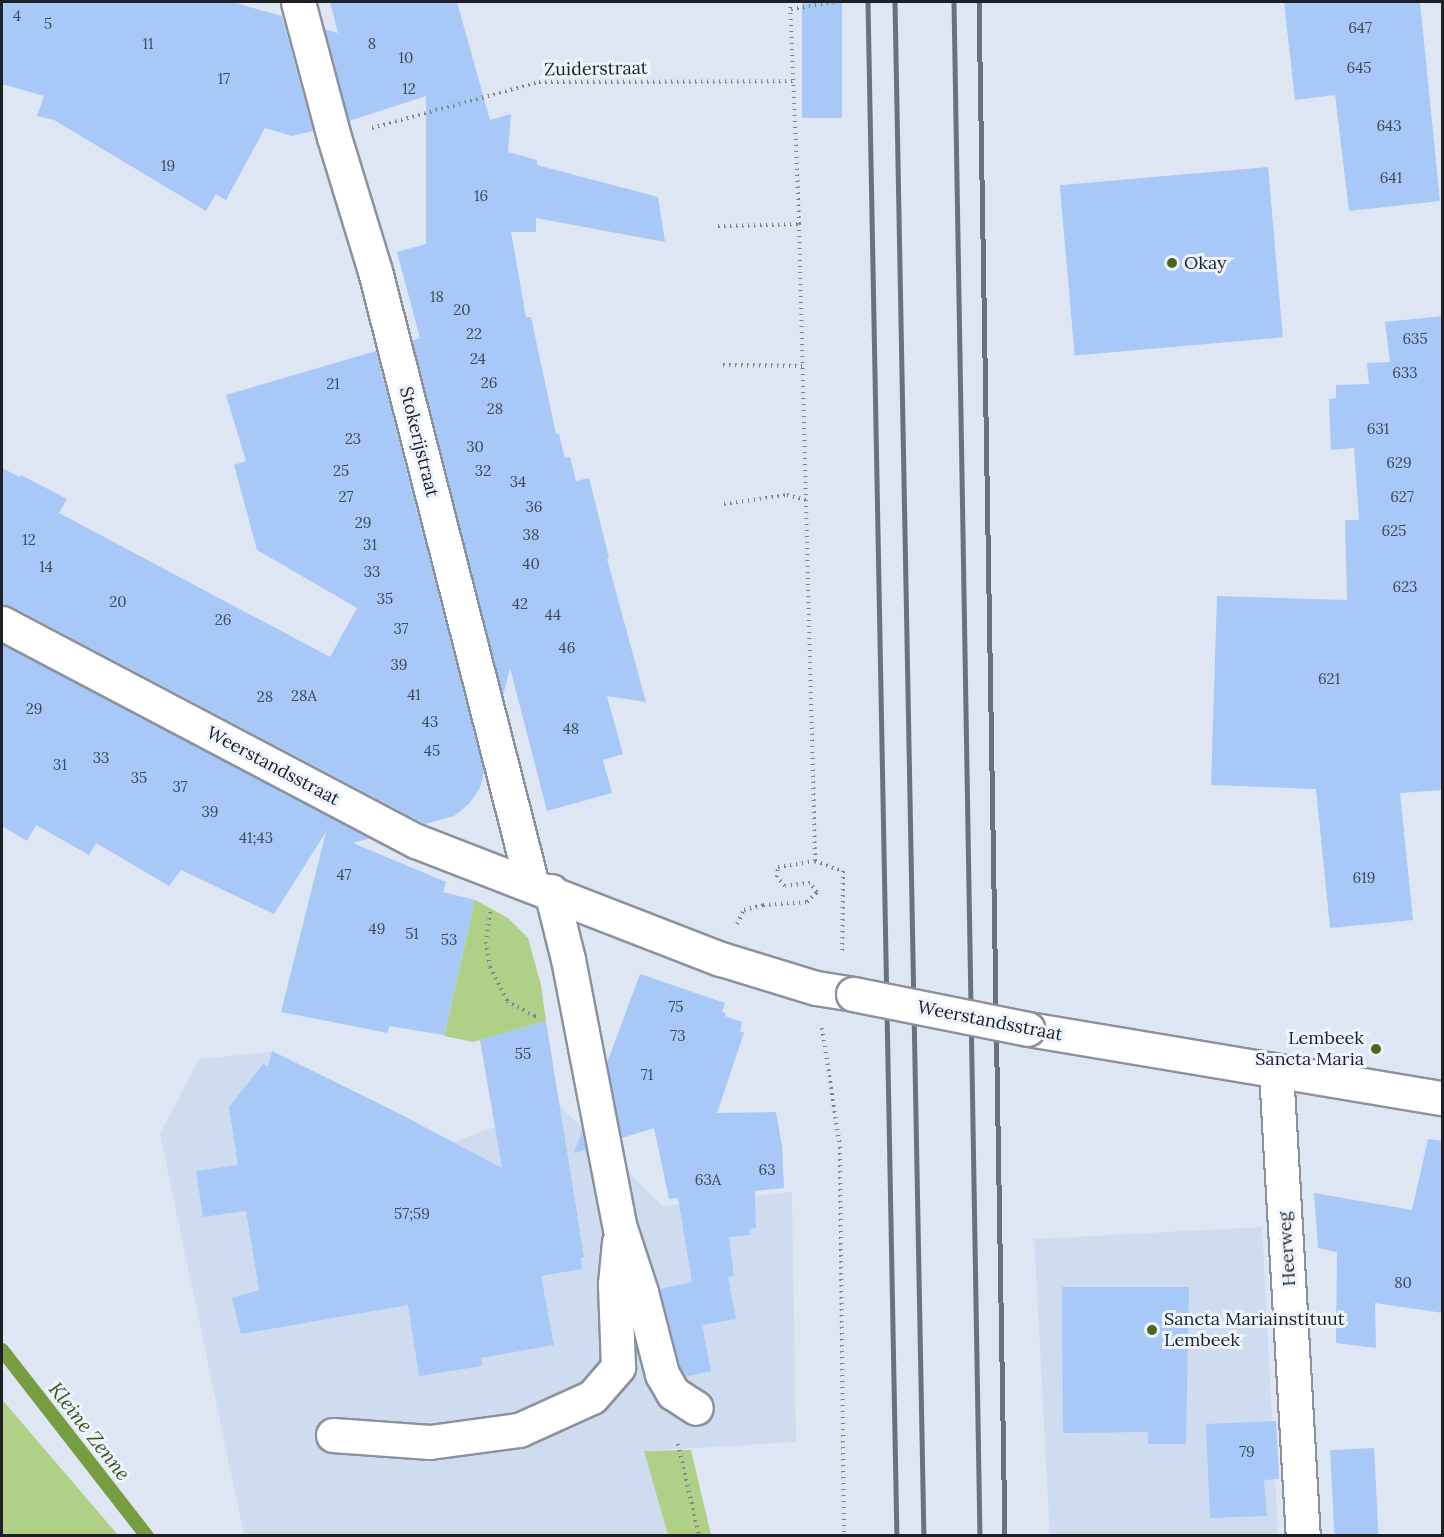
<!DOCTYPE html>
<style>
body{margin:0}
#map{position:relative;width:1444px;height:1537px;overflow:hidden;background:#dee6f3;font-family:Lora,serif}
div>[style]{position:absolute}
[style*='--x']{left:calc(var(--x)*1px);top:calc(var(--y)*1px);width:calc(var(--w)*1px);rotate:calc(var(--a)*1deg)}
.built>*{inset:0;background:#cfdcef;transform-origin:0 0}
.green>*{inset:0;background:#b0d087}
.stream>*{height:14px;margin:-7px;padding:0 7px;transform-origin:7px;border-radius:7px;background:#789d41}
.building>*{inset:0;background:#a8c8f8;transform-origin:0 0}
.path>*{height:4px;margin-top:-2px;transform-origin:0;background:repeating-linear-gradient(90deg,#7f858e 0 1.5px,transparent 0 6px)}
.roads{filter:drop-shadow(2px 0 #8a929e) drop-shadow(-2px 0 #8a929e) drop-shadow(0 2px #8a929e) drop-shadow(0 -2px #8a929e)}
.minor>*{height:33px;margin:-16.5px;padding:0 16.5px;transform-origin:16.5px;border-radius:16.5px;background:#fff}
.rail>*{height:4.5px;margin:-2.25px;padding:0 2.25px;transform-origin:2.25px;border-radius:2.25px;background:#6c7179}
.bridges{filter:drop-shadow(2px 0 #8a929e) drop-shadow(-2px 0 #8a929e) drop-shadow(0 2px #8a929e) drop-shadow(0 -2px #8a929e)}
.minor-bridge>*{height:33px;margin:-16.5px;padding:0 16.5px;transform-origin:16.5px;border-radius:16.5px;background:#fff}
.dots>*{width:16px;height:16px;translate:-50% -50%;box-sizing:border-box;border:3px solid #edf4fe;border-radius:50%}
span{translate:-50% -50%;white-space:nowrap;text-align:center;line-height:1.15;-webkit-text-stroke:6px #edf4fe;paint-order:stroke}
.number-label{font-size:15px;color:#404a5a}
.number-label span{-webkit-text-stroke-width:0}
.street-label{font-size:18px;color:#1d2025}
.poi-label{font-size:18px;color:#1d2025}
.left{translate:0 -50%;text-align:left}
.right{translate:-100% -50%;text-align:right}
.water-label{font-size:20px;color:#3e5514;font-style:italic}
.frame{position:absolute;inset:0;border:3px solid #1d2025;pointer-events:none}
</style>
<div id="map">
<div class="built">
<div style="clip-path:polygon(271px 1052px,454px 1142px,557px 1103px,663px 1206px,792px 1192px,796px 1442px,645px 1451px,668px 1535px,244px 1535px,160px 1134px,199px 1059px)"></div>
<div style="left:1262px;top:1227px;width:308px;height:228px;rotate:87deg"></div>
</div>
<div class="green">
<div style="clip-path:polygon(475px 900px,508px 918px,528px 938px,541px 985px,546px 1021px,473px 1042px,444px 1036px)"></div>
<div style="clip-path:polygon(2px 1399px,5px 1403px,118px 1535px,2px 1535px)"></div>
<div style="clip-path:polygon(691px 1450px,711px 1535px,668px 1535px,644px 1451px)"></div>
</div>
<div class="stream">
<div style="--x:2;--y:1350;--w:236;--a:52.1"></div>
</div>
<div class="building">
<div style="clip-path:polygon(2px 2px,232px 2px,282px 16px,313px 131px,292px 136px,265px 128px,226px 200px,216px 194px,206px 211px,54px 120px,37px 116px,44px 96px,2px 84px)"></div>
<div style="clip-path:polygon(330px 2px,457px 2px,490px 120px,511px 114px,508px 152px,537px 160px,537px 165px,658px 197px,665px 242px,536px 218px,536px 232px,511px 232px,526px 317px,531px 317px,556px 434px,559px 434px,565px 458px,570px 457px,576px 481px,589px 478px,609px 558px,607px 559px,646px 702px,607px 696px,623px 754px,603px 760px,612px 793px,547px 811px,510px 668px,503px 696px,412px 341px,420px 338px,397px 252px,426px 244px,426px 96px,349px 121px,324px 29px,338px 33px)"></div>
<div style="left:802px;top:2px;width:40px;height:116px"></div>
<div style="clip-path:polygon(1284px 2px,1420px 2px,1440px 201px,1349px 211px,1335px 95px,1295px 100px)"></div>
<div style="left:1268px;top:167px;width:171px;height:209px;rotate:85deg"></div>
<div style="clip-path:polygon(1443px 316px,1443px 790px,1400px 793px,1413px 920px,1330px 928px,1316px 789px,1211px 785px,1217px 596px,1347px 600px,1345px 520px,1359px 520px,1354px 448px,1331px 450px,1329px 399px,1336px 398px,1336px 385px,1369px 384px,1367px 363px,1390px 362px,1385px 322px)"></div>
<div style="clip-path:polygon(376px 351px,484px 772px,480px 788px,469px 804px,454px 816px,425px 824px,11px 606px,2px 604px,2px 468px,20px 477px,21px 475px,67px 499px,59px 513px,330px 657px,357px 608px,257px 550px,234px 465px,246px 461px,226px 395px)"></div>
<div style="clip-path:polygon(2px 644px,371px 838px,353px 843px,446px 882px,443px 892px,475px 900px,444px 1035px,389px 1026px,388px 1033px,281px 1012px,326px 832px,274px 914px,181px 870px,169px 886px,96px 843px,89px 855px,36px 825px,27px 841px,2px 826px)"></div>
<div style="clip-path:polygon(640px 974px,725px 1003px,722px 1012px,726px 1013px,725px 1016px,742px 1022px,740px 1031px,744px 1033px,717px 1113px,776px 1112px,782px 1146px,784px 1188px,755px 1191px,756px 1228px,749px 1229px,750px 1235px,729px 1237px,734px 1276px,728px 1277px,736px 1319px,702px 1325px,711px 1371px,685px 1377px,680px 1367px,660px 1289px,692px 1282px,678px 1198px,669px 1199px,654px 1128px,622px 1138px,607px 1063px)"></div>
<div style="clip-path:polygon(546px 1021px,584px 1257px,581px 1257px,582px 1269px,541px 1276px,554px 1345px,481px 1358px,482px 1366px,419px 1376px,408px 1305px,241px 1334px,232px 1298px,259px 1290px,246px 1211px,203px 1217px,196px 1171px,238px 1165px,229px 1107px,263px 1064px,268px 1067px,272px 1051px,394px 1111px,502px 1168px,480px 1040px)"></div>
<div style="clip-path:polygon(582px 1131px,586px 1150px,574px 1153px)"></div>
<div style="clip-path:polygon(1428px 1139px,1443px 1141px,1443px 1313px,1375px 1303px,1376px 1348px,1336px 1343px,1337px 1252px,1318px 1248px,1314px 1193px,1412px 1210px)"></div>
<div style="clip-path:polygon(1062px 1287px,1189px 1287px,1186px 1444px,1148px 1444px,1148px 1432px,1063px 1433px)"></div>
<div style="clip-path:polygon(1276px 1421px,1279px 1479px,1264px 1480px,1267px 1516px,1210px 1518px,1206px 1424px)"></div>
<div style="left:1374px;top:1448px;width:88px;height:44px;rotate:87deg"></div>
</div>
<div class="path">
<div style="--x:791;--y:9;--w:47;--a:-8.7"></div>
<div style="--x:372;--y:128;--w:173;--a:-15.4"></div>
<div style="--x:539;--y:82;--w:255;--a:-0.2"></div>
<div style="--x:718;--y:226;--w:81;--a:-1.4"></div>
<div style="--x:723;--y:365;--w:79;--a:0.7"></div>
<div style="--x:724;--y:504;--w:64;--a:-8.1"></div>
<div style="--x:787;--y:495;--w:20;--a:15"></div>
<div style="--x:815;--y:861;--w:30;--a:20"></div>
<div style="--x:843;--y:871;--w:83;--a:90.7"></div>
<div style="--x:490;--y:912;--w:30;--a:98"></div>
<div style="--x:486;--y:942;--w:25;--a:81"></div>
<div style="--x:490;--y:967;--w:38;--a:63"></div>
<div style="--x:507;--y:1001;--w:31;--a:29"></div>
<div style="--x:534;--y:1016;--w:6;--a:0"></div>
<div style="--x:737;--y:924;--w:16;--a:-63"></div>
<div style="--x:744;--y:910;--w:20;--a:-15"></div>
<div style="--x:763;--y:905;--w:44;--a:-3.9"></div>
<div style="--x:807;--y:902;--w:14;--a:-45"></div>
<div style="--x:817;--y:892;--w:11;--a:-128"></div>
<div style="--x:810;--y:883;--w:25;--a:173"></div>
<div style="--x:785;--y:886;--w:12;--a:-132"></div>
<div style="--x:777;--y:877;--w:10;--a:-84"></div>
<div style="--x:778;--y:867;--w:37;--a:-9"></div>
<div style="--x:815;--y:861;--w:637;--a:-91.44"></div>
<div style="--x:799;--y:224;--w:222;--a:-92.3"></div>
<div style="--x:822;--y:1028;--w:120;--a:81.4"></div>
<div style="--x:840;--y:1147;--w:389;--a:89.4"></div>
<div style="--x:678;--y:1444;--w:94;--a:77.1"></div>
</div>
<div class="roads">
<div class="minor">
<div style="--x:298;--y:2;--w:140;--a:75.1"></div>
<div style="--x:334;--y:137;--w:140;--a:73"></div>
<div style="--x:375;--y:271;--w:634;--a:75.66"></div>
<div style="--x:2;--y:623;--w:468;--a:27.8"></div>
<div style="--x:416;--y:841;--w:327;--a:21.2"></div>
<div style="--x:721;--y:959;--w:99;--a:17"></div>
<div style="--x:816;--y:988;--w:37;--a:9"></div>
<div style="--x:551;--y:891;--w:70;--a:76"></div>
<div style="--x:568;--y:959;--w:274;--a:79.1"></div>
<div style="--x:620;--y:1228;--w:67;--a:71.8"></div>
<div style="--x:641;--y:1292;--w:85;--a:75.6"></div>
<div style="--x:662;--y:1374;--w:22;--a:60"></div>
<div style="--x:673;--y:1393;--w:27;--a:33"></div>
<div style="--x:1028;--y:1029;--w:420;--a:9.5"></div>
<div style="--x:1276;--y:1071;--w:466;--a:86.7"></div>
<div style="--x:333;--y:1435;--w:97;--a:4.1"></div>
<div style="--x:430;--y:1442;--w:90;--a:-7.7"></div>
<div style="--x:519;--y:1430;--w:80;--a:-24.3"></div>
<div style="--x:592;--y:1397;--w:40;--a:-49"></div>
<div style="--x:618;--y:1367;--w:83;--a:-92.1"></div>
<div style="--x:615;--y:1284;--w:42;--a:-84.6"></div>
</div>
</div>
<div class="rail">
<div style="--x:868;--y:2;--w:1534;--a:88.92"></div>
<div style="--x:895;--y:2;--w:1534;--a:88.92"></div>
<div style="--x:954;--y:2;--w:1534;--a:89.03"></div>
<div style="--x:979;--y:2;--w:1534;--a:89.03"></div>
</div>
<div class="bridges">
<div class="minor-bridge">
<div style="--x:853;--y:994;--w:178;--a:11.3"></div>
</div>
</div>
<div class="dots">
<div style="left:1172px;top:263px;background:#4b671a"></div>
<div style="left:1376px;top:1049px;background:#4b671a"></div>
<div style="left:1152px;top:1330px;background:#4b671a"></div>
</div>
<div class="number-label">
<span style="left:17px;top:16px">4</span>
<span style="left:48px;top:24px">5</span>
<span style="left:1360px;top:28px">647</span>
<span style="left:148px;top:44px">11</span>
<span style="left:372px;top:44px">8</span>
<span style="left:406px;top:58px">10</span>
<span style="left:1359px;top:68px">645</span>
<span style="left:224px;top:79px">17</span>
<span style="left:409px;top:89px">12</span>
<span style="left:1389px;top:126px">643</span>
<span style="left:168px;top:166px">19</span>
<span style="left:1391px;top:178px">641</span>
<span style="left:481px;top:196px">16</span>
<span style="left:437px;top:297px">18</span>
<span style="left:462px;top:310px">20</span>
<span style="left:474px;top:334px">22</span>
<span style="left:1415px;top:339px">635</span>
<span style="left:478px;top:359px">24</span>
<span style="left:1405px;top:373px">633</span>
<span style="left:489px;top:383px">26</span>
<span style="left:333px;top:384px">21</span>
<span style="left:495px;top:409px">28</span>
<span style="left:1378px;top:429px">631</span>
<span style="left:353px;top:439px">23</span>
<span style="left:475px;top:447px">30</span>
<span style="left:1399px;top:463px">629</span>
<span style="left:341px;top:471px">25</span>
<span style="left:483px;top:471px">32</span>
<span style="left:518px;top:482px">34</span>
<span style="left:346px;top:497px">27</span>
<span style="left:1402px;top:497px">627</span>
<span style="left:534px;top:507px">36</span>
<span style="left:363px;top:523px">29</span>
<span style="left:1394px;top:531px">625</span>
<span style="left:531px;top:535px">38</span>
<span style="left:29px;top:540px">12</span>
<span style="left:370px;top:545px">31</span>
<span style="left:531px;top:564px">40</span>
<span style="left:46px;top:567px">14</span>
<span style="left:372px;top:572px">33</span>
<span style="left:1405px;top:587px">623</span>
<span style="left:385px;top:599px">35</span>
<span style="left:118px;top:602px">20</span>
<span style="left:520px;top:604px">42</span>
<span style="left:553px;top:615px">44</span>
<span style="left:223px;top:620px">26</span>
<span style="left:401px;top:629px">37</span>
<span style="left:567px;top:648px">46</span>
<span style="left:399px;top:665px">39</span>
<span style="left:1329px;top:679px">621</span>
<span style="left:414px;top:695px">41</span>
<span style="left:304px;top:696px">28A</span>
<span style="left:265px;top:697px">28</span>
<span style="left:34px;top:709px">29</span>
<span style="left:430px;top:722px">43</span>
<span style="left:571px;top:729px">48</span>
<span style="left:432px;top:751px">45</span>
<span style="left:101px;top:758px">33</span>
<span style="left:60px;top:765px">31</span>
<span style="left:139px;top:778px">35</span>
<span style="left:180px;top:787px">37</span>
<span style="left:210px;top:812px">39</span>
<span style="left:256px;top:838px">41;43</span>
<span style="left:344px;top:875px">47</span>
<span style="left:1364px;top:878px">619</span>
<span style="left:377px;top:929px">49</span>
<span style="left:412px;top:934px">51</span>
<span style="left:449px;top:940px">53</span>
<span style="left:676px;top:1007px">75</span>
<span style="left:678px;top:1036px">73</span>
<span style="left:523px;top:1054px">55</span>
<span style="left:647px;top:1075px">71</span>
<span style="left:767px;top:1170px">63</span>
<span style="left:708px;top:1180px">63A</span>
<span style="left:412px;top:1214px">57;59</span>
<span style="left:1403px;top:1283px">80</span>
<span style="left:1247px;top:1452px">79</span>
</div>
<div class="street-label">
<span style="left:596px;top:69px;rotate:-1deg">Zuiderstraat</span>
<span style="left:419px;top:442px;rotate:76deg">Stokerijstraat</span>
<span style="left:273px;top:766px;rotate:28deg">Weerstandsstraat</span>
<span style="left:990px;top:1021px;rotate:11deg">Weerstandsstraat</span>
<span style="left:1287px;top:1249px;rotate:-94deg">Heerweg</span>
</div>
<div class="poi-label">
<span class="left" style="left:1184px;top:263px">Okay</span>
<span class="right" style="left:1364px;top:1049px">Lembeek<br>Sancta Maria</span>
<span class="left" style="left:1164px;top:1330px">Sancta Mariainstituut<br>Lembeek</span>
</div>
<div class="water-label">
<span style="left:90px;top:1431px;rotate:52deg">Kleine Zenne</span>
</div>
<div class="frame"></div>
</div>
